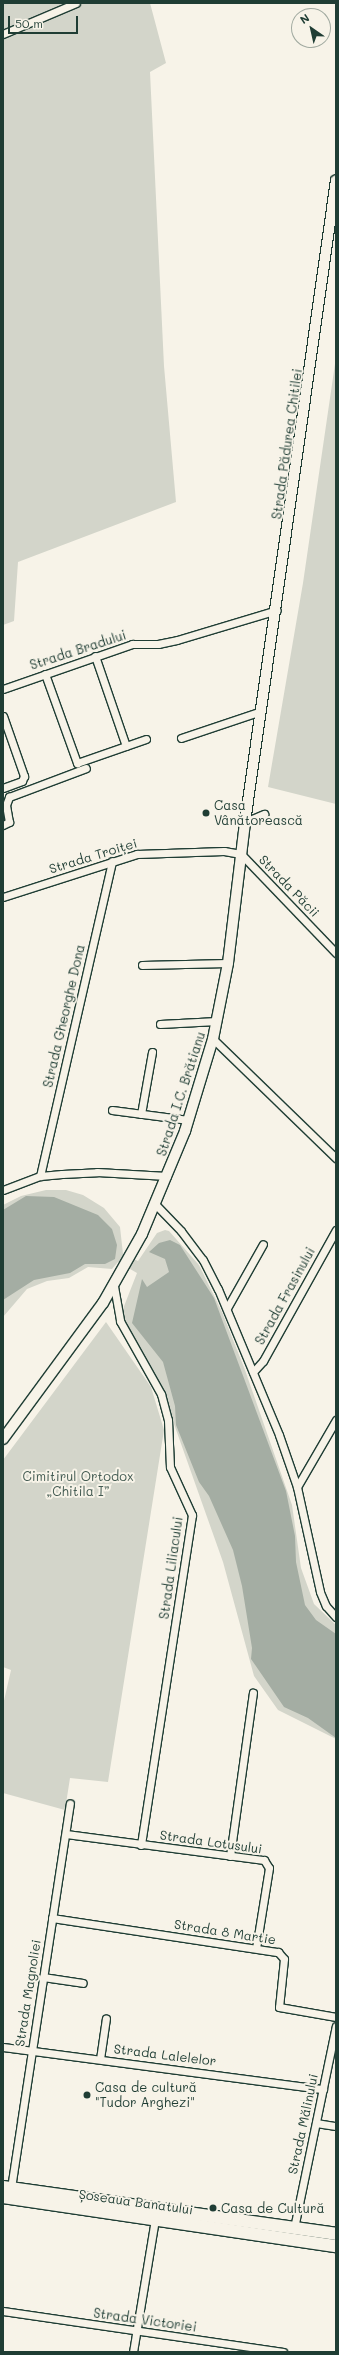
<!DOCTYPE html>
<meta charset="utf-8">
<style>
body{margin:0}
#map{position:relative;width:339px;height:2355px;overflow:hidden;background:#f7f3e8;font-family:Mali,sans-serif}
div>[style]{position:absolute}
[style*='--x']{left:calc(var(--x)*1px);top:calc(var(--y)*1px);width:calc(var(--w)*1px);rotate:calc(var(--a)*1deg)}
.green>*{inset:0;background:#d3d5ca}
.water>*{inset:0;background:#a4ada3}
.roads{filter:drop-shadow(1px 0 #1f3d34) drop-shadow(-1px 0 #1f3d34) drop-shadow(0 1px #1f3d34) drop-shadow(0 -1px #1f3d34)}
.minor>*{height:7px;margin:-3.5px;padding:0 3.5px;transform-origin:3.5px;border-radius:3.5px;background:#f7f3e8}
.secondary>*{height:10px;margin:-5px;padding:0 5px;transform-origin:5px;border-radius:5px;background:#f7f3e8}
.primary>*{height:12px;margin:-6px;padding:0 6px;transform-origin:6px;border-radius:6px;background:#f7f3e8}
.dots>*{width:11px;height:11px;translate:-50% -50%;box-sizing:border-box;border:2px solid #f7f3e8;border-radius:50%}
span{translate:-50% -50%;white-space:nowrap;text-align:center;line-height:1.15;-webkit-text-stroke:4px #f7f3e8;paint-order:stroke}
.street-label{font-size:13px;color:#1f3d34}
.poi-label{font-size:13px;color:#1f3d34}
.left{translate:0 -50%;text-align:left}
.park-label{font-size:13px;color:#435b52}
.frame{position:absolute;inset:0;border:4px solid #1f3d34;pointer-events:none}
.north{position:absolute;left:291px;top:8px;width:40px;height:40px;box-sizing:border-box;background:#f7f3e8;border:1px solid #a1aaa0;border-radius:50%;rotate:326deg;font-size:11px;font-weight:700;line-height:16px;text-align:center;color:#1f3d34}
.north::after{content:'';display:block;margin:auto;width:14px;height:18px;background:#1f3d34;clip-path:polygon(50% 0,100% 100%,50% 72%,0 100%)}
.scale{position:absolute;left:8px;top:16px;width:70px;height:18px;box-sizing:border-box;border:2px solid #1f3d34;border-top:0;padding-left:5px;font-size:12px;line-height:14px;white-space:nowrap;color:#1f3d34;-webkit-text-stroke:3px #f7f3e8;paint-order:stroke}
</style>
<div id="map">
<div class="green">
<div style="clip-path:polygon(3px 3px,150px 3px,166px 63px,150px 72px,164px 366px,176px 502px,18px 562px,14px 621px,3px 625px)"></div>
<div style="clip-path:polygon(336px 357px,336px 804px,268px 787px,303px 583px)"></div>
<div style="clip-path:polygon(46px 1190px,66px 1190px,83px 1195px,104px 1208px,120px 1227px,123px 1254px,138px 1261px,157px 1233px,165px 1230px,169px 1231px,199px 1265px,222px 1312px,245px 1370px,292px 1505px,301px 1568px,314px 1604px,336px 1625px,336px 1739px,278px 1710px,254px 1676px,223px 1562px,174px 1424px,121px 1314px,137px 1273px,118px 1262px,112px 1269px,88px 1267px,69px 1278px,47px 1281px,27px 1289px,3px 1317px,3px 1205px,21px 1196px)"></div>
<div style="clip-path:polygon(106px 1322px,151px 1387px,164px 1430px,108px 1782px,70px 1778px,65px 1810px,3px 1793px,3px 1705px,11px 1670px,3px 1667px,3px 1460px)"></div>
</div>
<div class="water">
<div style="clip-path:polygon(26px 1196px,54px 1197px,98px 1215px,112px 1229px,117px 1245px,115px 1259px,105px 1264px,85px 1264px,70px 1273px,34px 1280px,3px 1300px,3px 1210px)"></div>
<div style="clip-path:polygon(170px 1240px,180px 1245px,214px 1298px,286px 1491px,295px 1536px,296px 1562px,305px 1605px,316px 1620px,336px 1634px,336px 1738px,308px 1718px,284px 1707px,251px 1659px,252px 1648px,242px 1586px,233px 1550px,209px 1496px,199px 1482px,176px 1425px,175px 1406px,163px 1362px,132px 1323px,142px 1279px,147px 1287px,169px 1272px,165px 1259px,149px 1252px,159px 1243px)"></div>
</div>
<div class="roads">
<div class="minor">
<div style="--x:3;--y:34;--w:79;--a:-23"></div>
<div style="--x:95;--y:656;--w:95;--a:71"></div>
<div style="--x:45;--y:674;--w:95;--a:70.2"></div>
<div style="--x:77;--y:763;--w:73;--a:-19.2"></div>
<div style="--x:3;--y:689;--w:137;--a:-19.2"></div>
<div style="--x:132;--y:644;--w:26;--a:0"></div>
<div style="--x:158;--y:644;--w:19;--a:-12"></div>
<div style="--x:177;--y:640;--w:104;--a:-16.7"></div>
<div style="--x:3;--y:716;--w:64;--a:70.7"></div>
<div style="--x:24;--y:776;--w:5;--a:112"></div>
<div style="--x:22;--y:781;--w:20;--a:160"></div>
<div style="--x:181;--y:738;--w:84;--a:-18.6"></div>
<div style="--x:245;--y:822;--w:21;--a:-23"></div>
<div style="--x:3;--y:825;--w:7;--a:-27"></div>
<div style="--x:9;--y:822;--w:17;--a:-100"></div>
<div style="--x:6;--y:805;--w:9;--a:-69"></div>
<div style="--x:9;--y:797;--w:82;--a:-20.6"></div>
<div style="--x:3;--y:897;--w:141;--a:-17.8"></div>
<div style="--x:137;--y:854;--w:87;--a:-2"></div>
<div style="--x:224;--y:851;--w:17;--a:10"></div>
<div style="--x:241;--y:854;--w:137;--a:46.2"></div>
<div style="--x:142;--y:965;--w:86;--a:-1.3"></div>
<div style="--x:160;--y:1024;--w:57;--a:-3"></div>
<div style="--x:213;--y:1039;--w:171;--a:44.1"></div>
<div style="--x:112;--y:1110;--w:77;--a:7.5"></div>
<div style="--x:141;--y:1114;--w:63;--a:-79.9"></div>
<div style="--x:40;--y:1176;--w:323;--a:-77.1"></div>
<div style="--x:3;--y:1190;--w:40;--a:-21"></div>
<div style="--x:40;--y:1176;--w:22;--a:-5"></div>
<div style="--x:62;--y:1174;--w:35;--a:-3"></div>
<div style="--x:97;--y:1172;--w:70;--a:3.3"></div>
<div style="--x:156;--y:1205;--w:36;--a:46"></div>
<div style="--x:181;--y:1231;--w:36;--a:53"></div>
<div style="--x:203;--y:1260;--w:33;--a:63"></div>
<div style="--x:218;--y:1289;--w:158;--a:67.3"></div>
<div style="--x:279;--y:1435;--w:55;--a:70.9"></div>
<div style="--x:297;--y:1487;--w:107;--a:77.6"></div>
<div style="--x:320;--y:1592;--w:15;--a:67"></div>
<div style="--x:326;--y:1606;--w:15;--a:48"></div>
<div style="--x:114;--y:1286;--w:36;--a:80"></div>
<div style="--x:120;--y:1321;--w:84;--a:60.7"></div>
<div style="--x:161;--y:1394;--w:27;--a:75"></div>
<div style="--x:168;--y:1420;--w:47;--a:87.6"></div>
<div style="--x:170;--y:1467;--w:53;--a:65.4"></div>
<div style="--x:192;--y:1515;--w:334;--a:98.8"></div>
<div style="--x:227;--y:1308;--w:73;--a:-60.6"></div>
<div style="--x:253;--y:1372;--w:15;--a:-48"></div>
<div style="--x:263;--y:1361;--w:150;--a:-60.9"></div>
<div style="--x:297;--y:1487;--w:78;--a:-59.8"></div>
<div style="--x:66;--y:1834;--w:200;--a:7.5"></div>
<div style="--x:264;--y:1860;--w:9;--a:58"></div>
<div style="--x:269;--y:1868;--w:81;--a:99.2"></div>
<div style="--x:230;--y:1856;--w:165;--a:-82"></div>
<div style="--x:52;--y:1918;--w:229;--a:8.6"></div>
<div style="--x:278;--y:1952;--w:9;--a:49"></div>
<div style="--x:284;--y:1959;--w:48;--a:95.9"></div>
<div style="--x:279;--y:2007;--w:58;--a:10"></div>
<div style="--x:43;--y:1977;--w:40;--a:8.5"></div>
<div style="--x:3;--y:2047;--w:323;--a:7.5"></div>
<div style="--x:100;--y:2059;--w:41;--a:-81.7"></div>
<div style="--x:316;--y:2123;--w:20;--a:9"></div>
<div style="--x:11;--y:2188;--w:389;--a:-81.3"></div>
<div style="--x:294;--y:2228;--w:206;--a:-78.3"></div>
<div style="--x:3;--y:2311;--w:283;--a:8.3"></div>
<div style="--x:133;--y:2352;--w:135;--a:-80.6"></div>
</div>
<div class="secondary">
<div style="--x:3;--y:1439;--w:169;--a:-53.7"></div>
<div style="--x:103;--y:1303;--w:79;--a:-60.5"></div>
<div style="--x:142;--y:1234;--w:112;--a:-67.3"></div>
<div style="--x:185;--y:1131;--w:96;--a:-73.1"></div>
<div style="--x:213;--y:1039;--w:77;--a:-78.8"></div>
<div style="--x:228;--y:963;--w:142;--a:-83.1"></div>
<div style="--x:245;--y:822;--w:648;--a:-81.93"></div>
</div>
<div class="primary">
<div style="--x:3;--y:2187;--w:336;--a:8"></div>
<div style="--x:3;--y:2197;--w:337;--a:8.4"></div>
</div>
</div>
<div class="dots">
<div style="left:206px;top:813px;background:#1f3d34"></div>
<div style="left:87px;top:2095px;background:#1f3d34"></div>
<div style="left:213px;top:2208px;background:#1f3d34"></div>
</div>
<div class="street-label">
<span style="left:287px;top:444px;rotate:-82deg">Strada Pădurea Chitilei</span>
<span style="left:78px;top:650px;rotate:-18deg">Strada Bradului</span>
<span style="left:93px;top:856px;rotate:-17deg">Strada Troiței</span>
<span style="left:289px;top:886px;rotate:46deg">Strada Păcii</span>
<span style="left:64px;top:1016px;rotate:-77deg">Strada Gheorghe Dona</span>
<span style="left:181px;top:1094px;rotate:-72deg">Strada I.C. Brătianu</span>
<span style="left:285px;top:1296px;rotate:-61deg">Strada Frasinului</span>
<span style="left:171px;top:1568px;rotate:-82deg">Strada Liliacului</span>
<span style="left:211px;top:1842px;rotate:8deg">Strada Lotusului</span>
<span style="left:225px;top:1932px;rotate:9deg">Strada 8 Martie</span>
<span style="left:28px;top:1993px;rotate:-81deg">Strada Magnoliei</span>
<span style="left:165px;top:2055px;rotate:7deg">Strada Lalelelor</span>
<span style="left:303px;top:2124px;rotate:-78deg">Strada Mălinului</span>
<span style="left:136px;top:2202px;rotate:8deg">Șoseaua Banatului</span>
<span style="left:145px;top:2320px;rotate:8deg">Strada Victoriei</span>
</div>
<div class="poi-label">
<span class="left" style="left:214px;top:813px">Casa<br>Vânătorească</span>
<span class="left" style="left:95px;top:2095px">Casa de cultură<br>"Tudor Arghezi"</span>
<span class="left" style="left:221px;top:2208px">Casa de Cultură</span>
</div>
<div class="park-label">
<span style="left:78px;top:1484px">Cimitirul Ortodox<br>„Chitila I”</span>
</div>
<div class="frame"></div>
<div class="north">N</div>
<div class="scale">50 m</div>
</div>
